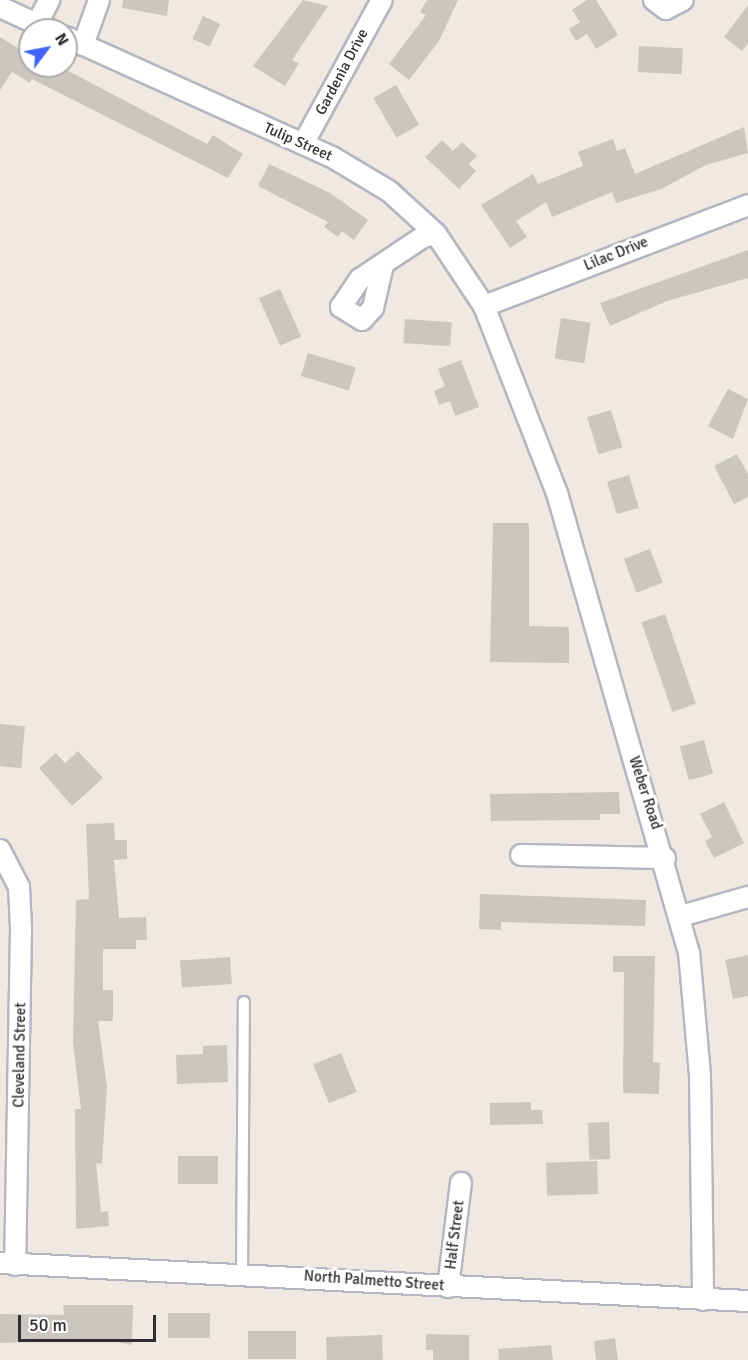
<!DOCTYPE html>
<style>
body{margin:0}
#map{position:relative;width:748px;height:1360px;overflow:hidden;background:#efe9e1;font-family:Signika,sans-serif}
div>[style]{position:absolute}
[style*='--x']{left:calc(var(--x)*1px);top:calc(var(--y)*1px);width:calc(var(--w)*1px);rotate:calc(var(--a)*1deg)}
.building>*{inset:0;background:#cbc7bf;transform-origin:0 0}
.roads{filter:drop-shadow(2px 0 #b4b7c1) drop-shadow(-2px 0 #b4b7c1) drop-shadow(0 2px #b4b7c1) drop-shadow(0 -2px #b4b7c1)}
.service>*{height:10px;margin:-5px;padding:0 5px;transform-origin:5px;border-radius:5px;background:#fff}
.minor>*{height:20px;margin:-10px;padding:0 10px;transform-origin:10px;border-radius:10px;background:#fff}
span{translate:-50% -50%;white-space:nowrap;text-align:center;line-height:1.15;-webkit-text-stroke:6px #fff;paint-order:stroke}
.street-label{font-size:15px;color:#2e2e2e}
.north{position:absolute;left:18px;top:18px;width:60px;height:60px;box-sizing:border-box;background:#fff;border:2px solid #ababab;border-radius:50%;rotate:58deg;font-size:16px;font-weight:700;line-height:24px;text-align:center;color:#2e2e2e}
.north::after{content:'';display:block;margin:auto;width:21px;height:27px;background:#4264fb;clip-path:polygon(50% 0,100% 100%,50% 72%,0 100%)}
.scale{position:absolute;left:18px;top:1315px;width:138px;height:27px;box-sizing:border-box;border:3px solid #2e2e2e;border-top:0;padding-left:8px;font-size:18px;line-height:21px;white-space:nowrap;color:#2e2e2e;-webkit-text-stroke:4px #fff;paint-order:stroke}
</style>
<div id="map">
<div class="building">
<div style="clip-path:polygon(123px 0,169px 0,167px 16px,122px 8px)"></div>
<div style="clip-path:polygon(303px 0,328px 6px,292px 60px,299px 63px,285px 86px,253px 66px)"></div>
<div style="clip-path:polygon(427px 0,458px 0,439px 41px,409px 80px,389px 64px,426px 15px,420px 12px)"></div>
<div style="clip-path:polygon(587px 0,596px 0,618px 35px,596px 49px,587px 34px,576px 41px,569px 29px,580px 22px,572px 10px)"></div>
<div style="clip-path:polygon(748px 5px,748px 43px,742px 51px,724px 37px)"></div>
<div style="left:203px;top:16px;width:19px;height:25px;rotate:25deg"></div>
<div style="clip-path:polygon(0 37px,30px 56px,30px 66px,59px 66px,207px 144px,213px 135px,243px 154px,228px 178px,32px 79px,30px 83px,12px 72px,0 90px)"></div>
<div style="left:639px;top:46px;width:44px;height:26px;rotate:3deg"></div>
<div style="left:396px;top:85px;width:46px;height:26px;rotate:60deg"></div>
<div style="clip-path:polygon(744px 127px,748px 153px,706px 165px,661px 189px,616px 203px,612px 192px,552px 217px,546px 202px,516px 221px,527px 237px,510px 248px,481px 205px,533px 174px,538px 184px,583px 166px,578px 152px,613px 139px,617px 151px,625px 148px,635px 174px)"></div>
<div style="clip-path:polygon(442px 140px,453px 151px,462px 142px,477px 156px,469px 164px,476px 171px,459px 189px,425px 157px)"></div>
<div style="clip-path:polygon(269px 164px,330px 193px,368px 220px,354px 240px,342px 231px,338px 237px,324px 227px,328px 222px,258px 186px)"></div>
<div style="clip-path:polygon(748px 250px,748px 278px,667px 301px,610px 326px,600px 303px)"></div>
<div style="left:280px;top:289px;width:52px;height:23px;rotate:66deg"></div>
<div style="left:561px;top:318px;width:30px;height:41px;rotate:9deg"></div>
<div style="left:405px;top:319px;width:47px;height:24px;rotate:4deg"></div>
<div style="left:308px;top:353px;width:50px;height:24px;rotate:17deg"></div>
<div style="clip-path:polygon(461px 360px,479px 407px,455px 416px,450px 401px,439px 405px,434px 391px,445px 386px,438px 369px)"></div>
<div style="clip-path:polygon(728px 389px,748px 399px,733px 439px,708px 426px)"></div>
<div style="left:611px;top:410px;width:39px;height:25px;rotate:73deg"></div>
<div style="clip-path:polygon(737px 454px,748px 474px,748px 497px,734px 504px,714px 466px)"></div>
<div style="left:629px;top:475px;width:34px;height:23px;rotate:73deg"></div>
<div style="clip-path:polygon(493px 523px,529px 523px,529px 626px,569px 627px,569px 663px,490px 662px)"></div>
<div style="left:650px;top:549px;width:36px;height:28px;rotate:69deg"></div>
<div style="left:665px;top:614px;width:95px;height:25px;rotate:71deg"></div>
<div style="left:0;top:724px;width:25px;height:42px;rotate:5deg"></div>
<div style="left:704px;top:740px;width:35px;height:25px;rotate:75deg"></div>
<div style="clip-path:polygon(78px 751px,103px 778px,72px 806px,39px 768px,56px 753px,65px 763px)"></div>
<div style="clip-path:polygon(619px 792px,620px 814px,600px 814px,600px 820px,491px 821px,490px 794px)"></div>
<div style="clip-path:polygon(724px 802px,744px 843px,714px 858px,705px 841px,712px 837px,700px 814px)"></div>
<div style="clip-path:polygon(114px 823px,115px 840px,127px 840px,127px 859px,114px 860px,119px 918px,146px 917px,147px 940px,136px 940px,136px 949px,103px 949px,103px 990px,113px 990px,113px 1021px,98px 1021px,107px 1087px,102px 1164px,96px 1163px,101px 1212px,108px 1211px,109px 1226px,76px 1229px,75px 1109px,81px 1109px,73px 1043px,76px 900px,89px 899px,86px 824px)"></div>
<div style="clip-path:polygon(480px 894px,646px 900px,645px 926px,501px 922px,501px 930px,479px 929px)"></div>
<div style="clip-path:polygon(748px 955px,748px 996px,733px 999px,725px 960px)"></div>
<div style="clip-path:polygon(613px 956px,655px 956px,653px 1062px,660px 1063px,659px 1094px,623px 1093px,624px 972px,613px 972px)"></div>
<div style="left:230px;top:957px;width:27px;height:50px;rotate:86deg"></div>
<div style="clip-path:polygon(227px 1045px,228px 1082px,177px 1084px,176px 1055px,203px 1054px,203px 1046px)"></div>
<div style="left:341px;top:1053px;width:42px;height:30px;rotate:68deg"></div>
<div style="clip-path:polygon(531px 1102px,531px 1110px,542px 1110px,543px 1124px,490px 1125px,490px 1103px)"></div>
<div style="left:609px;top:1122px;width:37px;height:21px;rotate:88deg"></div>
<div style="left:178px;top:1156px;width:40px;height:28px"></div>
<div style="left:597px;top:1161px;width:33px;height:51px;rotate:88deg"></div>
<div style="clip-path:polygon(63px 1305px,133px 1305px,132px 1345px,108px 1340px,0 1343px,0 1314px,64px 1315px)"></div>
<div style="left:168px;top:1313px;width:42px;height:25px"></div>
<div style="left:248px;top:1331px;width:48px;height:28px"></div>
<div style="clip-path:polygon(426px 1334px,469px 1335px,469px 1360px,433px 1360px,433px 1350px,426px 1350px)"></div>
<div style="left:382px;top:1335px;width:25px;height:56px;rotate:88deg"></div>
<div style="clip-path:polygon(615px 1338px,618px 1360px,596px 1360px,594px 1341px)"></div>
<div style="clip-path:polygon(551px 1345px,553px 1360px,499px 1360px,498px 1349px)"></div>
</div>
<div class="roads">
<div class="service">
<div style="--x:242;--y:1274;--w:272;--a:-89.6"></div>
</div>
<div class="minor">
<div style="--x:654;--y:0;--w:15;--a:37"></div>
<div style="--x:666;--y:9;--w:19;--a:-28"></div>
<div style="--x:0;--y:7;--w:55;--a:24.7"></div>
<div style="--x:37;--y:24;--w:27;--a:-63"></div>
<div style="--x:66;--y:37;--w:292;--a:24.3"></div>
<div style="--x:332;--y:157;--w:66;--a:30.8"></div>
<div style="--x:389;--y:191;--w:64;--a:42.5"></div>
<div style="--x:436;--y:234;--w:87;--a:56.3"></div>
<div style="--x:484;--y:306;--w:201;--a:68.7"></div>
<div style="--x:557;--y:493;--w:478;--a:74"></div>
<div style="--x:689;--y:952;--w:124;--a:84.9"></div>
<div style="--x:700;--y:1076;--w:224;--a:89.2"></div>
<div style="--x:83;--y:45;--w:48;--a:-70.4"></div>
<div style="--x:303;--y:144;--w:164;--a:-61.3"></div>
<div style="--x:383;--y:265;--w:44;--a:103.1"></div>
<div style="--x:373;--y:308;--w:16;--a:133"></div>
<div style="--x:362;--y:320;--w:25;--a:-148"></div>
<div style="--x:341;--y:307;--w:34;--a:-56"></div>
<div style="--x:360;--y:279;--w:76;--a:-33.7"></div>
<div style="--x:423;--y:237;--w:13;--a:-13"></div>
<div style="--x:484;--y:306;--w:283;--a:-20.9"></div>
<div style="--x:0;--y:850;--w:42;--a:62.8"></div>
<div style="--x:19;--y:887;--w:41;--a:87.2"></div>
<div style="--x:21;--y:928;--w:337;--a:91"></div>
<div style="--x:521;--y:855;--w:144;--a:1.2"></div>
<div style="--x:681;--y:916;--w:70;--a:-15.8"></div>
<div style="--x:0;--y:1263;--w:749;--a:2.91"></div>
<div style="--x:448;--y:1287;--w:105;--a:-82.9"></div>
</div>
</div>
<div class="street-label">
<span style="left:342px;top:72px;rotate:-62deg">Gardenia Drive</span>
<span style="left:298px;top:142px;rotate:24deg">Tulip Street</span>
<span style="left:616px;top:254px;rotate:-22deg">Lilac Drive</span>
<span style="left:645px;top:793px;rotate:72deg">Weber Road</span>
<span style="left:20px;top:1055px;rotate:-89deg">Cleveland Street</span>
<span style="left:455px;top:1235px;rotate:-83deg">Half Street</span>
<span style="left:374px;top:1281px;rotate:4deg">North Palmetto Street</span>
</div>
<div class="north">N</div>
<div class="scale">50 m</div>
</div>
